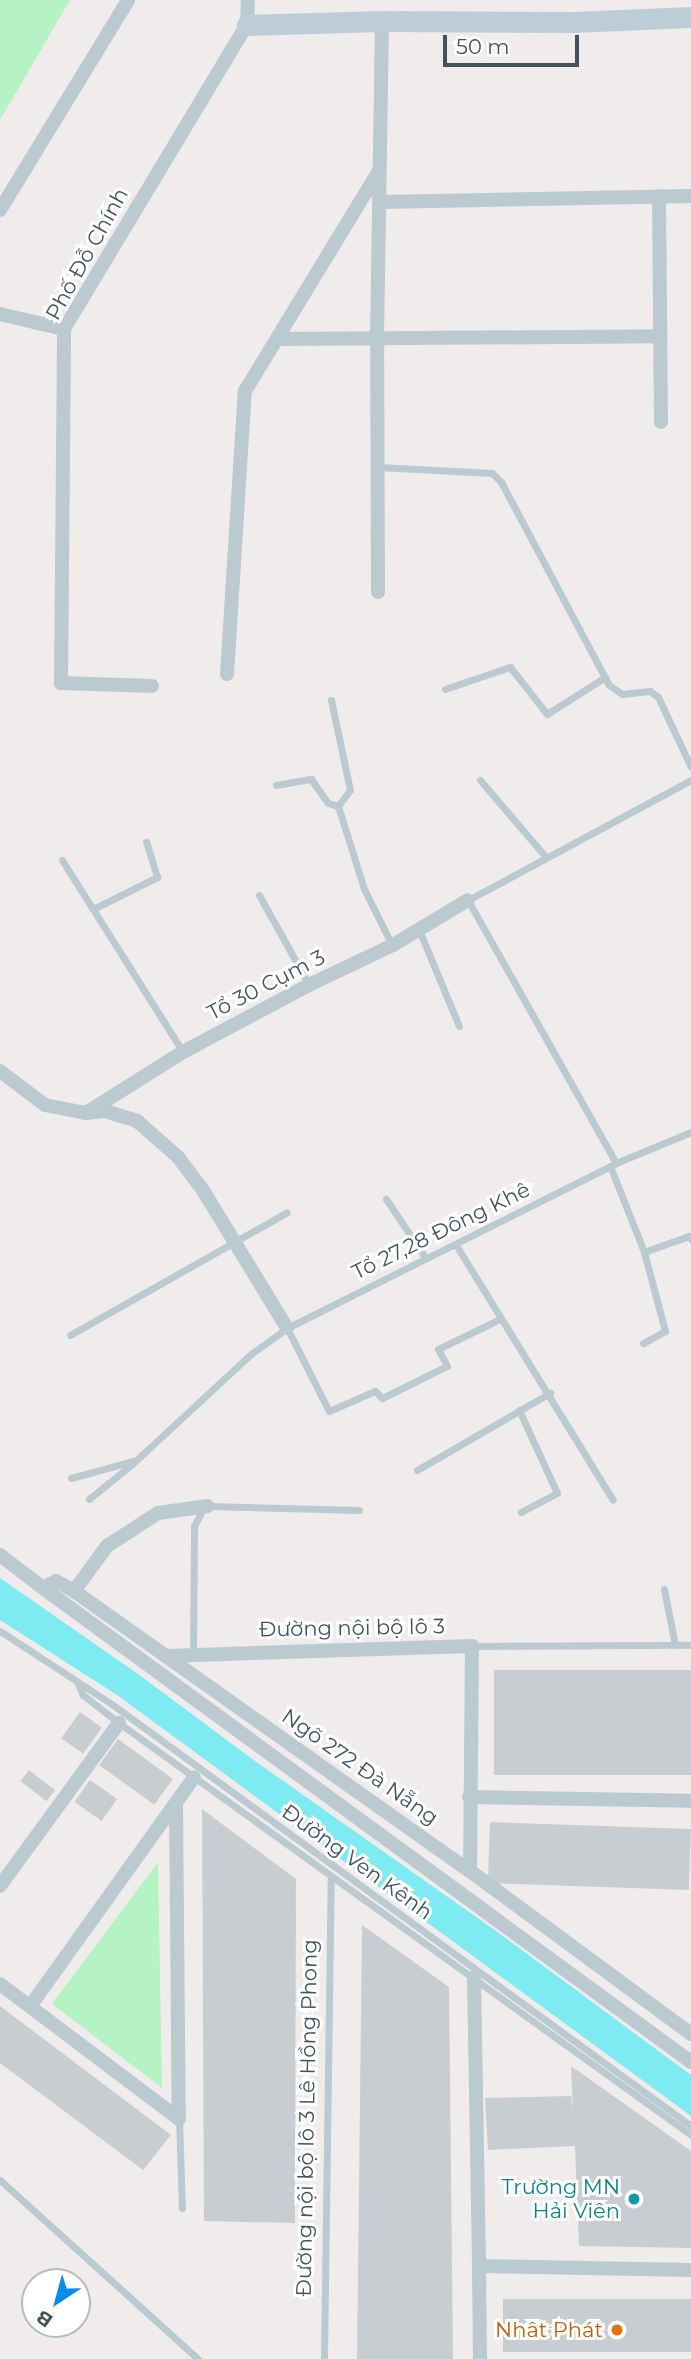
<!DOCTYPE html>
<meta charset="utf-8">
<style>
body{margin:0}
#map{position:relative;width:691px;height:2359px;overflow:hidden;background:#f0ecec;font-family:Montserrat,sans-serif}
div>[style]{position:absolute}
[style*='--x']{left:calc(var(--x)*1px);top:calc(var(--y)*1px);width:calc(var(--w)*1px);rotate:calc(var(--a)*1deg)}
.green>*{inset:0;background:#b5f2c4}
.water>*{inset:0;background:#7eebf3}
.building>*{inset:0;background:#c8cdd2;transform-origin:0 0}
.lane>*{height:7px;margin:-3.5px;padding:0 3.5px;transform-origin:3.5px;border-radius:3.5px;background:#bbcad0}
.street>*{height:14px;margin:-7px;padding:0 7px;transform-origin:7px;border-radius:7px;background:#bbcad0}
.secondary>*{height:21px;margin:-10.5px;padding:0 10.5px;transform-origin:10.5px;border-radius:10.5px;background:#bdcdd8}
.dots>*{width:19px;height:19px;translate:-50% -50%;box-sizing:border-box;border:4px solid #fff;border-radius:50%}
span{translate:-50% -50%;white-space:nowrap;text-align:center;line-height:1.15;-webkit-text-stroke:6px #fff;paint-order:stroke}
.street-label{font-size:21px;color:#43535b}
.culture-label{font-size:21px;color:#0d838f}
.right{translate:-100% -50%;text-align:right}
.food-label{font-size:21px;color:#c56008}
.north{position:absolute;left:21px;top:2268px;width:70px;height:70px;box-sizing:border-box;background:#fff;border:2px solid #b4babd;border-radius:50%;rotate:216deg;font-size:19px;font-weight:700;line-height:28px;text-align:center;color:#43535b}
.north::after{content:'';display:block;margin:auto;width:24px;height:32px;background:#098bed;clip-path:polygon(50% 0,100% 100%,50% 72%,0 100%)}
.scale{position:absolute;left:443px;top:35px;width:136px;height:32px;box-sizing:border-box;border:4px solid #43535b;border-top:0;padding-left:9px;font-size:21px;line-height:24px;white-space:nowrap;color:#43535b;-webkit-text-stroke:5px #fff;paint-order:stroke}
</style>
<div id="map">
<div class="green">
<div style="clip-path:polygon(0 0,70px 0,0 120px)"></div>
<div style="clip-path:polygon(158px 1862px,162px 2088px,52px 2004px)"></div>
</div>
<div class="water">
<div style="clip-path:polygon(0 1578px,138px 1674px,255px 1761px,496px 1931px,691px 2075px,691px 2116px,117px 1695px,0 1620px)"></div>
</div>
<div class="building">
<div style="left:494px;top:1670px;width:197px;height:105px"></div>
<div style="left:80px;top:1712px;width:27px;height:32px;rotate:36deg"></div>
<div style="left:118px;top:1739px;width:68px;height:32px;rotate:36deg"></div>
<div style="left:29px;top:1770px;width:33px;height:14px;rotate:38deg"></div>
<div style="left:90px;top:1780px;width:33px;height:27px;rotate:35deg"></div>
<div style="clip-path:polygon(202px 1809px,296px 1879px,295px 2223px,204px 2221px)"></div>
<div style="left:490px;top:1822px;width:201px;height:61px;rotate:2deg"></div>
<div style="clip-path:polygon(362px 1925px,449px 1987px,453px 2359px,357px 2359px)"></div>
<div style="clip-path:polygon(0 2006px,171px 2135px,143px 2170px,0 2063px)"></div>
<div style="clip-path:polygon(571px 2066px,691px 2151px,691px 2248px,579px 2246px,575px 2146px,488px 2150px,485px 2098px,571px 2096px,573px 2112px)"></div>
<div style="left:691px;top:2299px;width:53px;height:188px;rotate:90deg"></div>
</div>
<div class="lane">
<div style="--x:379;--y:467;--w:113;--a:3"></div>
<div style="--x:492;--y:473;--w:13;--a:45"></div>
<div style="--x:501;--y:482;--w:230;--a:62"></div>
<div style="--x:609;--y:685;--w:16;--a:35"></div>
<div style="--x:622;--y:694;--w:28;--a:-6"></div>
<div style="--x:650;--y:691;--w:10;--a:37"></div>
<div style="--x:658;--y:697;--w:77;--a:64.8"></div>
<div style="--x:445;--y:689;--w:69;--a:-18.7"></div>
<div style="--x:510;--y:667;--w:60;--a:51.8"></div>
<div style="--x:547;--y:714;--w:69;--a:-32.5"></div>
<div style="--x:331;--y:700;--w:92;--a:78.1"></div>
<div style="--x:350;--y:790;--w:20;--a:127"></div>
<div style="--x:338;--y:806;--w:87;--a:72.6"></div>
<div style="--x:364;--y:889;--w:63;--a:63.4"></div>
<div style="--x:480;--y:780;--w:100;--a:49.5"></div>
<div style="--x:276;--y:785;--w:36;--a:-10"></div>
<div style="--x:311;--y:779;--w:29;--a:55"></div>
<div style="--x:328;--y:803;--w:10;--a:17"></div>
<div style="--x:62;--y:860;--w:227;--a:57.8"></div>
<div style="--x:259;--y:895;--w:103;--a:60.9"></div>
<div style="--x:93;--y:909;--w:72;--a:-26.6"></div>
<div style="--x:157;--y:877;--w:37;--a:-107"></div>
<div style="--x:419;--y:930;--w:104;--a:67.4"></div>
<div style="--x:616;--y:1163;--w:302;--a:-119.4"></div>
<div style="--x:468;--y:900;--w:253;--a:-28.3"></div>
<div style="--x:610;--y:1166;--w:92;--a:68.4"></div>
<div style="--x:644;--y:1252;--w:82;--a:75.1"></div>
<div style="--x:665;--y:1331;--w:25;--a:151"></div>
<div style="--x:386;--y:1199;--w:70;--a:56.1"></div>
<div style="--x:456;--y:1245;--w:299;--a:58.4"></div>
<div style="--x:644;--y:1252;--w:48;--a:-19.6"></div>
<div style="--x:689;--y:1236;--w:4;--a:56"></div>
<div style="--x:287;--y:1328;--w:93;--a:63.2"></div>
<div style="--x:329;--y:1411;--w:50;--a:-23.5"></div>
<div style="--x:375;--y:1391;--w:10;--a:45"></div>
<div style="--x:382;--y:1398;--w:72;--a:-26.2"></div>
<div style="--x:447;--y:1366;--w:19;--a:-118"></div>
<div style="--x:438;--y:1349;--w:69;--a:-25.8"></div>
<div style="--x:70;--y:1335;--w:249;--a:-29.5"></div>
<div style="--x:519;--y:1410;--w:91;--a:65.4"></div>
<div style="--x:557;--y:1493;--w:41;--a:152.2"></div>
<div style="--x:417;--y:1470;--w:154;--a:-30.1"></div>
<div style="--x:71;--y:1478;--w:64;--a:-15.3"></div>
<div style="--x:89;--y:1499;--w:54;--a:-39"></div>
<div style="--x:131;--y:1465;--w:163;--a:-42.8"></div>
<div style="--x:251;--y:1354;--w:44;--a:-35.8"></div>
<div style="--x:287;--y:1328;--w:368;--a:-26.6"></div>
<div style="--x:616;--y:1163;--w:81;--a:-22.5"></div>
<div style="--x:664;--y:1589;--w:57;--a:78.9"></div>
<div style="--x:0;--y:1631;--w:135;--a:33.2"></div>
<div style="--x:113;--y:1705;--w:715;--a:36.07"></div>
<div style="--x:472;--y:1646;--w:219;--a:-0.3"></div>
<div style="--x:193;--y:1653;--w:127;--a:-89.5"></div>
<div style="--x:194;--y:1526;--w:19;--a:-62"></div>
<div style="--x:203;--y:1509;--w:6;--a:-31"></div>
<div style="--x:208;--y:1506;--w:151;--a:1.5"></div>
<div style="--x:78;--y:1684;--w:12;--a:66"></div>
<div style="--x:83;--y:1695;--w:46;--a:37.9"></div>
<div style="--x:119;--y:1723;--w:705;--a:35.76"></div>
<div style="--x:179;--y:2119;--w:89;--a:88.1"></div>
<div style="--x:0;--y:2180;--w:267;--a:42.1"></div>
<div style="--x:324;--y:2359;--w:481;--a:-89.2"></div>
</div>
<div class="street">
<div style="--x:659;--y:196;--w:226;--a:89.5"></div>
<div style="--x:380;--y:202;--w:311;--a:-1.1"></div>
<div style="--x:0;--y:210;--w:246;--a:-58.6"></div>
<div style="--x:0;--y:314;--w:66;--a:13.2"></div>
<div style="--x:277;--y:339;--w:383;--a:-0.4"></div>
<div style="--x:378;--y:592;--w:253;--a:-90.2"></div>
<div style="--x:377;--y:339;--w:318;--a:-89.1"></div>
<div style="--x:227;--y:674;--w:284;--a:-86.4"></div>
<div style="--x:245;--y:391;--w:258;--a:-58.7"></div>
<div style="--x:152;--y:686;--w:91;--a:-178.1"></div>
<div style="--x:61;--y:683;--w:354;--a:-89.5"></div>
<div style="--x:64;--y:329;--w:355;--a:-59"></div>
<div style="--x:247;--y:25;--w:25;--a:-88"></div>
<div style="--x:0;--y:1071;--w:56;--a:37.1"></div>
<div style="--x:45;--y:1105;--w:42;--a:11"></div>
<div style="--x:86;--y:1113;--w:19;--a:-6"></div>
<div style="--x:105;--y:1111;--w:34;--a:17"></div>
<div style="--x:137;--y:1121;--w:55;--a:41.3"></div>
<div style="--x:178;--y:1157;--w:38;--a:53"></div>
<div style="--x:201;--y:1187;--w:165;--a:58.6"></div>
<div style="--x:86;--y:1113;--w:115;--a:-32.2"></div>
<div style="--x:183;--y:1052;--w:143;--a:-28"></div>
<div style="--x:309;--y:985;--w:93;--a:-25.5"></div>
<div style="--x:393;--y:945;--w:87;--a:-31"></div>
<div style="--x:0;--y:1555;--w:54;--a:37.5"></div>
<div style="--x:43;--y:1588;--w:15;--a:-28"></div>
<div style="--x:56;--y:1581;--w:21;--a:29"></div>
<div style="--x:74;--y:1591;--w:485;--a:35.3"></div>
<div style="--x:470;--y:1871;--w:275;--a:36.4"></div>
<div style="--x:43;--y:1588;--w:803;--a:36.18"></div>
<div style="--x:74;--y:1591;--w:56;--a:-53.7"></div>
<div style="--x:107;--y:1546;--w:61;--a:-32.9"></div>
<div style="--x:158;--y:1513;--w:50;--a:-8"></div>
<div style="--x:167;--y:1656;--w:305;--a:-1.9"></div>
<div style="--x:472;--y:1646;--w:225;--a:90.5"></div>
<div style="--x:469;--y:1797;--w:222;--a:1"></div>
<div style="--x:176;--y:1804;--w:315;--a:89.5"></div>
<div style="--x:0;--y:1886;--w:202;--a:-53.9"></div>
<div style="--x:474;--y:1977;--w:289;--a:89"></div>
<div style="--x:479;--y:2266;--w:212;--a:1.1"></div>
<div style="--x:0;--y:1984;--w:224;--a:37"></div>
<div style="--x:31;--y:2005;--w:280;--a:-54.4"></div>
<div style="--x:479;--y:2266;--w:93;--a:89.4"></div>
</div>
<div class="secondary">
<div style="--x:247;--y:25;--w:135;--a:-1.7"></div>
<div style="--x:382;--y:21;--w:191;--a:0.3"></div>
<div style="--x:573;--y:22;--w:118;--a:-2.4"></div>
</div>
<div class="dots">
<div style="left:634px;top:2199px;background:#0f9aa8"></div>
<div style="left:617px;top:2330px;background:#e8710a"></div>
</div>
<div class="street-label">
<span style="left:87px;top:254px;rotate:-61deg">Phố Đỗ Chính</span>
<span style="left:266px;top:985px;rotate:-27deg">Tổ 30 Cụm 3</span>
<span style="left:441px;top:1231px;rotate:-26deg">Tổ 27,28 Đông Khê</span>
<span style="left:352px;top:1628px;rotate:-1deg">Đường nội bộ lô 3</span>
<span style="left:360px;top:1767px;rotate:35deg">Ngõ 272 Đà Nẵng</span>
<span style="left:357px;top:1862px;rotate:36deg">Đường Ven Kênh</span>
<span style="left:307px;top:2118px;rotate:-89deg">Đường nội bộ lô 3 Lê Hồng Phong</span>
</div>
<div class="culture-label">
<span class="right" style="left:620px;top:2199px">Trường MN<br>Hải Viên</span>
</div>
<div class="food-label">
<span class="right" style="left:603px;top:2330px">Nhât Phát</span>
</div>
<div class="north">B</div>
<div class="scale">50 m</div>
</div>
